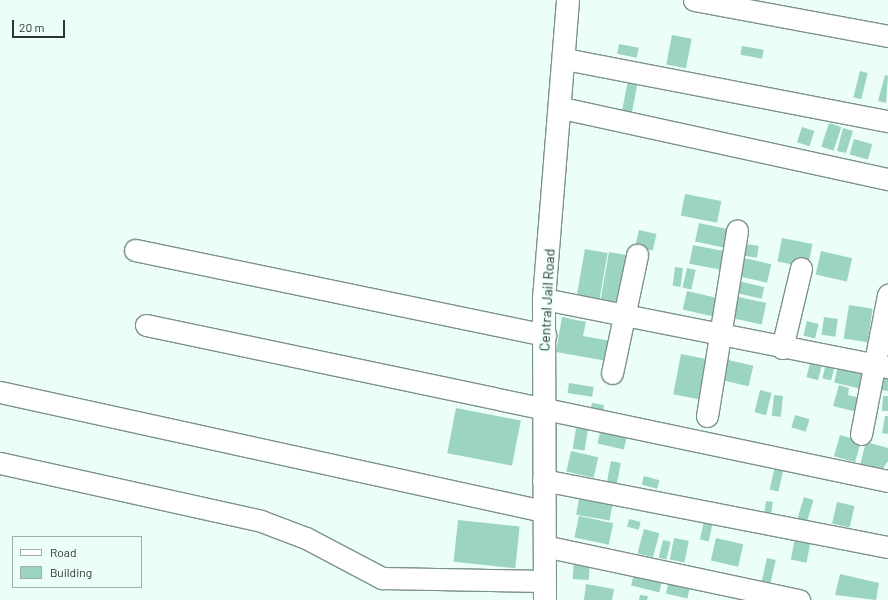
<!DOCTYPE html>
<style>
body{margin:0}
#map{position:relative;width:888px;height:600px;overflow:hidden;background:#ecfef9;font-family:Barlow,sans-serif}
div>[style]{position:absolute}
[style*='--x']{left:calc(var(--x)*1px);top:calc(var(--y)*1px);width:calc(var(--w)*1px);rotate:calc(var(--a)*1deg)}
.building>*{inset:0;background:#9cd4c4;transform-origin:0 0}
.roads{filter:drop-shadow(1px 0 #7d928c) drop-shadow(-1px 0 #7d928c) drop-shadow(0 1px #7d928c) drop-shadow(0 -1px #7d928c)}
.minor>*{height:21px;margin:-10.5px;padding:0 10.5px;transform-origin:10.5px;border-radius:10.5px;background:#fff}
.major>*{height:22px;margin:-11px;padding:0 11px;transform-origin:11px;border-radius:11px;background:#fff}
span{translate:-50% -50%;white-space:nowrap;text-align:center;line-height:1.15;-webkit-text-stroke:4px #ecfef9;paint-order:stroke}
.street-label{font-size:14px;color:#2d3634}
.legend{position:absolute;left:12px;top:536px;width:130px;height:52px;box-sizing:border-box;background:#ecfef9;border:1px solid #a0aeaa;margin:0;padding:5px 7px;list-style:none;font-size:12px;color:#2d3634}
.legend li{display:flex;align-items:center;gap:8px;height:20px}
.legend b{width:20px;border:1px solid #a0aeaa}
.scale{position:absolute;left:12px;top:20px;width:53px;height:18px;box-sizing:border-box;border:2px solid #2d3634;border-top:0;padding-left:5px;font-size:12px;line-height:14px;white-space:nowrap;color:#2d3634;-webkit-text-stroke:3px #ecfef9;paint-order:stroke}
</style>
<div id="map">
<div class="building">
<div style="left:672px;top:35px;width:20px;height:30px;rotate:11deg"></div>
<div style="left:619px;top:44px;width:20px;height:10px;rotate:11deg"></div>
<div style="left:742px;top:46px;width:22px;height:9px;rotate:10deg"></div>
<div style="left:860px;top:71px;width:8px;height:27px;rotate:14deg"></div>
<div style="clip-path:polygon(885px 75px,888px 76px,886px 103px,878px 101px)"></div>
<div style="left:628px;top:80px;width:10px;height:31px;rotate:11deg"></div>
<div style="left:829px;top:123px;width:13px;height:25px;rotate:18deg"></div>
<div style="left:802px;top:127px;width:13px;height:16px;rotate:18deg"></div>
<div style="clip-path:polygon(843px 128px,853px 131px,846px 153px,837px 151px)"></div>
<div style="left:854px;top:139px;width:19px;height:16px;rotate:16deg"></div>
<div style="left:685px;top:194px;width:37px;height:22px;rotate:11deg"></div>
<div style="left:699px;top:223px;width:30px;height:19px;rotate:12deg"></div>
<div style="left:639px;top:230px;width:18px;height:17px;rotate:13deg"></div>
<div style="left:782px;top:238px;width:31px;height:24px;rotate:11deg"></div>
<div style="left:740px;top:243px;width:19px;height:12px;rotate:9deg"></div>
<div style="left:693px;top:245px;width:31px;height:19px;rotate:11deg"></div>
<div style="left:585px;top:249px;width:23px;height:47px;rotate:10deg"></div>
<div style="left:821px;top:251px;width:32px;height:24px;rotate:13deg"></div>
<div style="left:609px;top:252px;width:23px;height:48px;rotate:10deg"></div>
<div style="left:744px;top:258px;width:28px;height:19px;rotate:13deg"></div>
<div style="left:675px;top:267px;width:8px;height:19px;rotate:7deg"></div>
<div style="left:687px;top:268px;width:9px;height:20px;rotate:13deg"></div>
<div style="left:738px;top:281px;width:27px;height:12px;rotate:13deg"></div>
<div style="left:687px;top:291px;width:31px;height:19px;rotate:13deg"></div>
<div style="left:734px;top:296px;width:33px;height:22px;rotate:12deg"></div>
<div style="left:849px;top:305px;width:24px;height:34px;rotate:9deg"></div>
<div style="clip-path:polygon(562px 317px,586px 322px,583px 336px,611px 341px,607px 361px,556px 352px)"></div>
<div style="left:824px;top:317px;width:14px;height:18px;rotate:8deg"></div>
<div style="left:807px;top:321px;width:12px;height:15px;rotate:14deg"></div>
<div style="left:681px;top:354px;width:31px;height:41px;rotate:11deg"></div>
<div style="left:812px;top:355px;width:12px;height:23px;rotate:14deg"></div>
<div style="left:728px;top:360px;width:26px;height:21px;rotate:13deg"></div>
<div style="left:826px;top:363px;width:9px;height:16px;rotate:13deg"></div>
<div style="left:838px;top:366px;width:27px;height:17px;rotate:13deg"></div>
<div style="clip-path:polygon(883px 370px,888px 371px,888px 391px,879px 390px)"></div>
<div style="left:569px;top:383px;width:25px;height:10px;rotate:9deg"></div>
<div style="clip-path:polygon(839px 385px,849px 388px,848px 395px,860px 398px,857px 412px,833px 406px)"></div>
<div style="left:760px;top:390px;width:12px;height:23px;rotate:14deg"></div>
<div style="left:774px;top:395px;width:9px;height:21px;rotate:6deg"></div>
<div style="clip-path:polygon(883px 396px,888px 396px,888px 411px,882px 411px)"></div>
<div style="clip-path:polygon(592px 403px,604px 405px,603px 414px,590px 411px)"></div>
<div style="left:456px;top:408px;width:66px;height:46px;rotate:11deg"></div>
<div style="left:795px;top:415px;width:15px;height:13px;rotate:16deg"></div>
<div style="clip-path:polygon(885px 416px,888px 416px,888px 434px,882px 433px)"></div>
<div style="left:602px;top:424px;width:27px;height:20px;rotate:13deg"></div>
<div style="left:576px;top:428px;width:12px;height:21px;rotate:9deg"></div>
<div style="left:840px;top:435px;width:22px;height:22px;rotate:16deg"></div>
<div style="clip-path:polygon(866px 442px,888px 448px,888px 461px,882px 470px,860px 465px)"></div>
<div style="left:571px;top:451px;width:28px;height:21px;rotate:13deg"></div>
<div style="left:611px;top:461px;width:10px;height:22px;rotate:11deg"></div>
<div style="left:775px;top:466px;width:9px;height:24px;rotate:13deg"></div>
<div style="left:644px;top:476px;width:16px;height:9px;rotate:15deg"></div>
<div style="left:580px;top:493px;width:34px;height:22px;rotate:10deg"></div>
<div style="left:804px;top:497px;width:10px;height:25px;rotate:17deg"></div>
<div style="left:766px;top:501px;width:7px;height:11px;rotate:8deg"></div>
<div style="left:837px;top:502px;width:18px;height:22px;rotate:13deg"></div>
<div style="left:579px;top:516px;width:35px;height:22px;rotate:12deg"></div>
<div style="left:705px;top:517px;width:9px;height:23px;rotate:13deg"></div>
<div style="left:629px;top:519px;width:12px;height:8px;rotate:14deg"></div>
<div style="left:458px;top:520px;width:62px;height:42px;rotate:6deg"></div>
<div style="left:644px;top:529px;width:16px;height:25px;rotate:15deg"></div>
<div style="left:674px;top:538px;width:15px;height:22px;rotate:11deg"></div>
<div style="left:716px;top:538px;width:28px;height:23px;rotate:13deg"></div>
<div style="left:795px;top:538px;width:16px;height:22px;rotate:11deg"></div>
<div style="left:663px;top:540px;width:8px;height:18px;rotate:14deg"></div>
<div style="left:767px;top:558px;width:9px;height:25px;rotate:13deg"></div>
<div style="left:574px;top:560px;width:16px;height:19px;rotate:4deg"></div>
<div style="left:635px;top:570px;width:29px;height:16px;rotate:14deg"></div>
<div style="clip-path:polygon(840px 574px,879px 583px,876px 600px,835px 595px)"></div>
<div style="left:670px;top:576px;width:22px;height:18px;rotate:13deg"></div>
<div style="clip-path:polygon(586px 584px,614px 589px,612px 600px,584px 600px)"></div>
<div style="clip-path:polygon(640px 595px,648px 596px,647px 600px,639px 600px)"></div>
</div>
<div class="roads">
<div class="minor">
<div style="--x:694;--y:0;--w:197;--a:10.5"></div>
<div style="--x:565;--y:59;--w:329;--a:10.9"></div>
<div style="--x:562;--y:108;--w:334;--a:12.3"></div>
<div style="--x:135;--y:250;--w:419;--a:11.7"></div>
<div style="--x:544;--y:299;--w:351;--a:11.2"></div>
<div style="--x:146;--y:325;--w:758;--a:11.87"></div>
<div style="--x:782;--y:348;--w:82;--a:-76.6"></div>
<div style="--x:612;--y:373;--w:121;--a:-78"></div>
<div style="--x:0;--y:392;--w:556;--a:12.36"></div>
<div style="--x:707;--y:416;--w:188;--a:-80.8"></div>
<div style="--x:861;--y:434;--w:142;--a:-79"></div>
<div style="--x:0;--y:463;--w:267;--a:12.5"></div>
<div style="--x:261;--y:521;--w:48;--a:20.7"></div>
<div style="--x:306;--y:538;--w:86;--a:27.8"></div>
<div style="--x:382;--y:578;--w:162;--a:1.1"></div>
<div style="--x:543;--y:480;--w:351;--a:11"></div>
<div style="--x:544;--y:546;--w:261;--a:12"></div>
</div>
<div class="major">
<div style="--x:545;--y:600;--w:301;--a:-90.2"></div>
<div style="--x:544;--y:299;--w:300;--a:-85.4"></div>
</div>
</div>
<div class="street-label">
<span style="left:547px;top:300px;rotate:-87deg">Central Jail Road</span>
</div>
<ul class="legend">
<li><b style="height:5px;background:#fff"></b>Road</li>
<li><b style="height:11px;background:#9cd4c4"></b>Building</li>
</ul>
<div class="scale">20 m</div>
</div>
